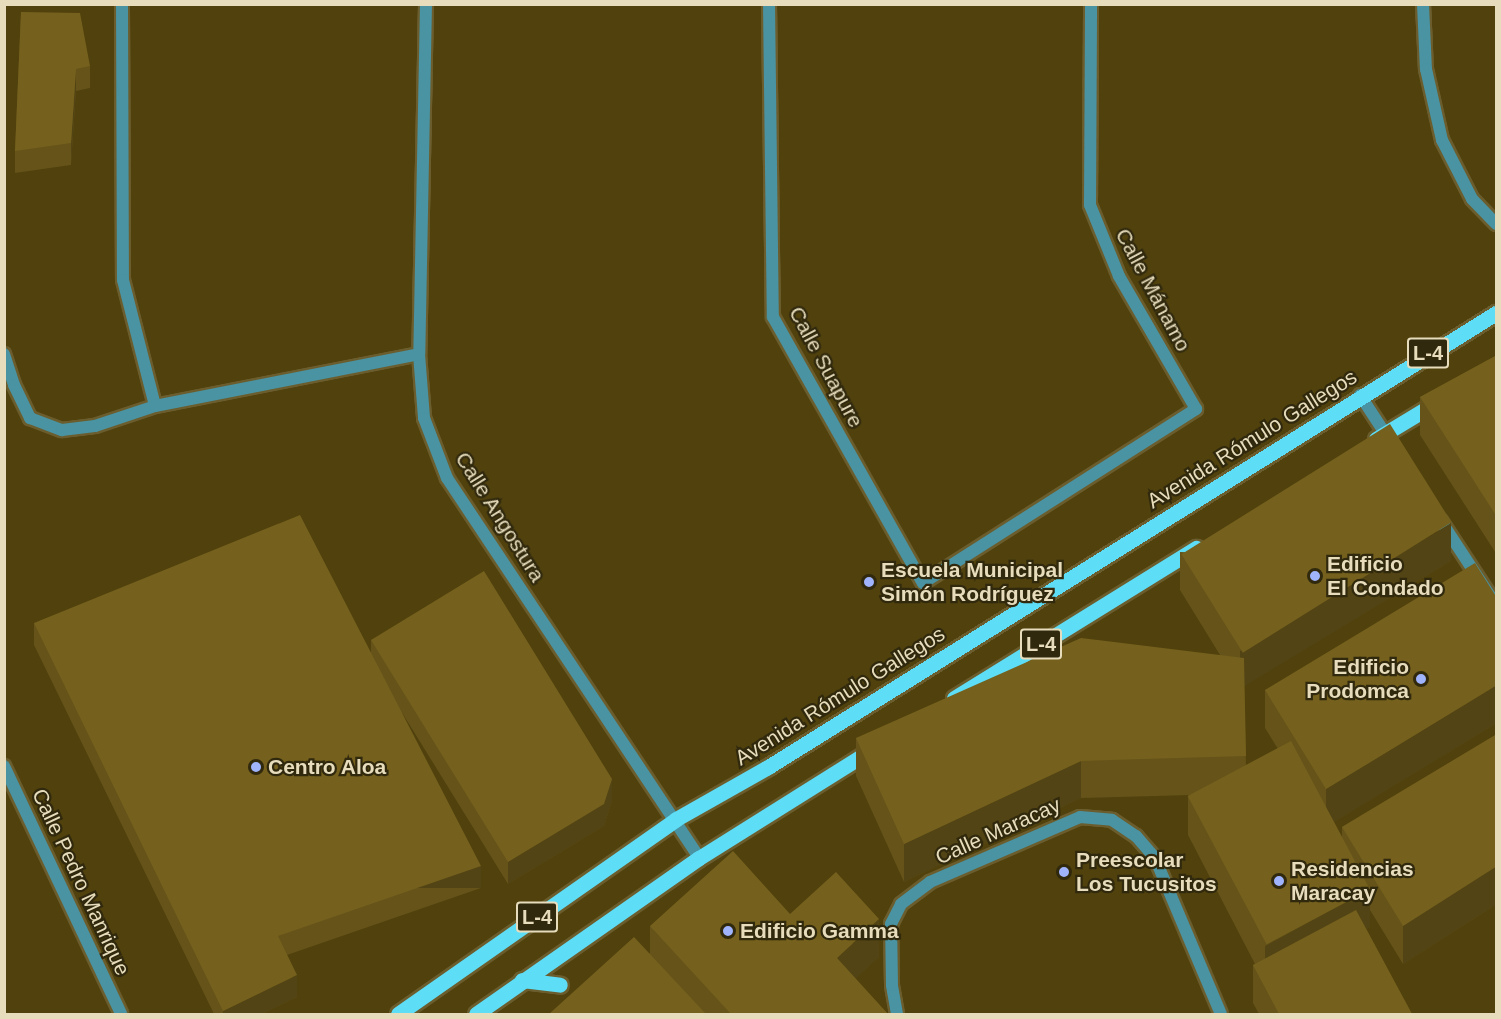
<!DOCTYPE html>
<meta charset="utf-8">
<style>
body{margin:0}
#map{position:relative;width:1501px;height:1019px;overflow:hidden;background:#50410d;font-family:Arial,sans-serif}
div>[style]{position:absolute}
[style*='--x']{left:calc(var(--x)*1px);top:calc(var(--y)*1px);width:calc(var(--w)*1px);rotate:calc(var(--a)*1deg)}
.roads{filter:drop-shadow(2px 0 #6b5d2d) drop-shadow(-2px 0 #6b5d2d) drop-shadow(0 2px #6b5d2d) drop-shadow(0 -2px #6b5d2d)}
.minor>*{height:12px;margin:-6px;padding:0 6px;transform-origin:6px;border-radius:6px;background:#4993a2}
.primary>*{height:15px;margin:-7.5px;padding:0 7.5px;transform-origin:7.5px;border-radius:7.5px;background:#5eddf6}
.wall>*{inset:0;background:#655319}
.shaded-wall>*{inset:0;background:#524414;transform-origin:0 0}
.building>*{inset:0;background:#75611d;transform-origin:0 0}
.dots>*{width:16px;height:16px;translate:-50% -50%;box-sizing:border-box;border:3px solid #31290d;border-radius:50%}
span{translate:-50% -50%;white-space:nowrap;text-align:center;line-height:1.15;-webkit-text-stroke:4.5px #31290d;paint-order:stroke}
.shield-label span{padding:2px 4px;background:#31290d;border:2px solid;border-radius:4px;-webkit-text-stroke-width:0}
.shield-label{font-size:20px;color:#e7ddbd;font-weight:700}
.street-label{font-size:21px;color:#e7ddbd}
.poi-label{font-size:21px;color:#e7ddbd;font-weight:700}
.left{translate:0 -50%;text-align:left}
.right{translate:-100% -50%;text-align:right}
.frame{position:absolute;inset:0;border:6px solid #e7ddbd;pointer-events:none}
</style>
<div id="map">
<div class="roads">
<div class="minor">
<div style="--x:122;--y:4;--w:276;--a:89.8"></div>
<div style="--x:123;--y:280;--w:130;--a:75.7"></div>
<div style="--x:426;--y:4;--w:350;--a:91.1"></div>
<div style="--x:419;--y:354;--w:64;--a:85.5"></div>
<div style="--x:424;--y:418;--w:64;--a:69"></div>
<div style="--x:447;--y:478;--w:456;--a:56.4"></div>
<div style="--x:769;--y:4;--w:313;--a:89.3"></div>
<div style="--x:773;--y:317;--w:305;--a:60.6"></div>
<div style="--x:923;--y:583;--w:324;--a:-32.5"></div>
<div style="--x:1196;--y:409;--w:154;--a:-120.1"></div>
<div style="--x:1119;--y:276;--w:77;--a:-112.2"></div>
<div style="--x:1090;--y:205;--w:201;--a:-89.7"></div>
<div style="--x:1423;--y:4;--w:65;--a:87.4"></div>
<div style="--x:1426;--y:69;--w:73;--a:77.3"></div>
<div style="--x:1442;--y:140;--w:66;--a:63"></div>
<div style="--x:1472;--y:199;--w:35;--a:46"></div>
<div style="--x:4;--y:354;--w:33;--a:72"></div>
<div style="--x:14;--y:385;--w:37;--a:64"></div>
<div style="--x:30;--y:418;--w:34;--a:21"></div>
<div style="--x:62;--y:430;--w:33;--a:-7"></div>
<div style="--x:95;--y:426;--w:63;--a:-18.4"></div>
<div style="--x:155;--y:406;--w:269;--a:-11.1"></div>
<div style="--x:1360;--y:395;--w:55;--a:56.9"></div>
<div style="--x:1441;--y:521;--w:100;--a:56.8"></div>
<div style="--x:4;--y:766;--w:274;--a:64.7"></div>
<div style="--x:897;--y:1014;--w:29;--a:-100"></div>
<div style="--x:892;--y:985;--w:61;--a:-90.9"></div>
<div style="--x:891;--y:924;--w:22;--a:-63"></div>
<div style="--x:901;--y:904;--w:36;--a:-37"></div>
<div style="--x:930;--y:882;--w:163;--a:-23.4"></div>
<div style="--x:1080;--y:817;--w:32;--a:5"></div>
<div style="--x:1112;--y:820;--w:29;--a:34"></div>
<div style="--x:1136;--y:836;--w:29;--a:49"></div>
<div style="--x:1155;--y:858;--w:169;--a:67.1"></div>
</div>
<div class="primary">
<div style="--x:1376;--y:439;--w:71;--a:-31.2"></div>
<div style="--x:954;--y:698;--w:285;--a:-31.8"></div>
<div style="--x:522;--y:980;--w:38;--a:7"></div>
<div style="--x:398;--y:1014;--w:340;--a:-35"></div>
<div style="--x:676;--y:819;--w:106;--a:-29.5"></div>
<div style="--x:768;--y:767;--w:858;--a:-31.95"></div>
<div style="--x:476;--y:1014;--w:272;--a:-35"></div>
<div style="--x:699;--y:858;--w:205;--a:-32.1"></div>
</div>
</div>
<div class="wall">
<div style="clip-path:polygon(21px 12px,90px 66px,90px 88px,76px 91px,71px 165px,15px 173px,15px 151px)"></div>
<div style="clip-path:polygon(1497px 355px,1497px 555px,1420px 435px,1420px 397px)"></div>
<div style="clip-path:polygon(1180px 552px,1451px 561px,1244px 686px,1246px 766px,1278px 749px,1265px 728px,1265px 690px,1497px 598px,1497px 723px,1334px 822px,1342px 838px,1342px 827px,1497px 734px,1497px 904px,1403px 964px,1370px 910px,1370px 927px,1366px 929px,1412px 1014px,1259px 1014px,1253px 1003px,1253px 965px,1255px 964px,1188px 835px,1188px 797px,1192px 795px,1081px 798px,904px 882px,856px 776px,856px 738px,1220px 655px,1180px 590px)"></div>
<div style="clip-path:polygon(34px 623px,371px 653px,371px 640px,612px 801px,604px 826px,508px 884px,401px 711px,481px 888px,287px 955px,297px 997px,262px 1014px,214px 1014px,34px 645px)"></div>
<div style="clip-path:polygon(790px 914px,879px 957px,855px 979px,888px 1014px,549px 1014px,650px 953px,650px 926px)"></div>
</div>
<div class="shaded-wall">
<div style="clip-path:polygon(76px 69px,76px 91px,71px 165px,71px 143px)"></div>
<div style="clip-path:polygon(1451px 523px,1451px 561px,1240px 689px,1240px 651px)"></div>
<div style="clip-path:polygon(1497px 685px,1497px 723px,1326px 827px,1326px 789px)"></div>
<div style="clip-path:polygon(1081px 761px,1081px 798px,904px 882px,904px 844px)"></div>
<div style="clip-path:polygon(612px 779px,612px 801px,604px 826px,508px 884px,508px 862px)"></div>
<div style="left:481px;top:866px;width:22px;height:215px;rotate:90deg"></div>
<div style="clip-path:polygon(1497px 866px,1497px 904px,1403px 964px,1403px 926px)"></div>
<div style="clip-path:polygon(1370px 889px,1370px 927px,1265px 983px,1265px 946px)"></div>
<div style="clip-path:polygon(879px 919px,879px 957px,837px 996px,837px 958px)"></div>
<div style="clip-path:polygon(297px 975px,297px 997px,262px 1014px,223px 1014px,223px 1011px)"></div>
</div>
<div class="building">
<div style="clip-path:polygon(21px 12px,80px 13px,90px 66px,76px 69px,71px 143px,15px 151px)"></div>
<div style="clip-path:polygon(1497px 355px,1497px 517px,1420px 397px)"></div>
<div style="left:1390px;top:424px;width:116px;height:246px;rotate:58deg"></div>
<div style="clip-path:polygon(300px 515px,481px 866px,278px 936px,297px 975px,223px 1011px,34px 623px)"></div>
<div style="clip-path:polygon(1475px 563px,1497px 598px,1497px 685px,1326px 789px,1265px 690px)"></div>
<div style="clip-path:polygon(484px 571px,612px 779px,604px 804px,508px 862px,371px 640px)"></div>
<div style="clip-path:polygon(1081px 638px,1244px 658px,1246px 756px,1081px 761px,904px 844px,856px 738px)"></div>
<div style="clip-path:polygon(1497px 734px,1497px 866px,1403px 926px,1342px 827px)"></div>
<div style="left:1291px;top:741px;width:168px;height:117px;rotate:62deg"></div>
<div style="clip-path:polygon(733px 851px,790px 914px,836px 872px,879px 919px,837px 958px,888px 1014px,731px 1014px,650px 926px)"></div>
<div style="clip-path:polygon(1356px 910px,1412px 1014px,1279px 1014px,1253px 965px)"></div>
<div style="clip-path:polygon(634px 937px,706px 1014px,549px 1014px)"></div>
</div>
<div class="dots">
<div style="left:1315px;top:576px;background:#a0b3fd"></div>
<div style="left:869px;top:582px;background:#a0b3fd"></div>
<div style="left:1421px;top:679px;background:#a0b3fd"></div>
<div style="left:256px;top:767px;background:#a0b3fd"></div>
<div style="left:1064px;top:872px;background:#a0b3fd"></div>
<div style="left:1279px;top:881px;background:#a0b3fd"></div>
<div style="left:728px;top:931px;background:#a0b3fd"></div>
</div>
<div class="shield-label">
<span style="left:1428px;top:353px">L-4</span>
<span style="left:1041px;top:644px">L-4</span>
<span style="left:537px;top:917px">L-4</span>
</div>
<div class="street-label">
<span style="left:1153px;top:290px;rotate:62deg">Calle Mánamo</span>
<span style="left:826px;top:367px;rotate:62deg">Calle Suapure</span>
<span style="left:1252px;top:439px;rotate:-32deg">Avenida Rómulo Gallegos</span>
<span style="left:500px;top:517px;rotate:58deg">Calle Angostura</span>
<span style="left:840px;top:696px;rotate:-32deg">Avenida Rómulo Gallegos</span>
<span style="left:998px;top:831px;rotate:-24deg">Calle Maracay</span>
<span style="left:81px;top:882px;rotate:65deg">Calle Pedro Manrique</span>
</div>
<div class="poi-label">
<span class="left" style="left:1327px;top:576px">Edificio<br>El Condado</span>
<span class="left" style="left:881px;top:582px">Escuela Municipal<br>Simón Rodríguez</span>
<span class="right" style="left:1409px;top:679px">Edificio<br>Prodomca</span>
<span class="left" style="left:268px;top:767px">Centro Aloa</span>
<span class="left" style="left:1076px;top:872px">Preescolar<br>Los Tucusitos</span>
<span class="left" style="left:1291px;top:881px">Residencias<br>Maracay</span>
<span class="left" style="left:740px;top:931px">Edificio Gamma</span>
</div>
<div class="frame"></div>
</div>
